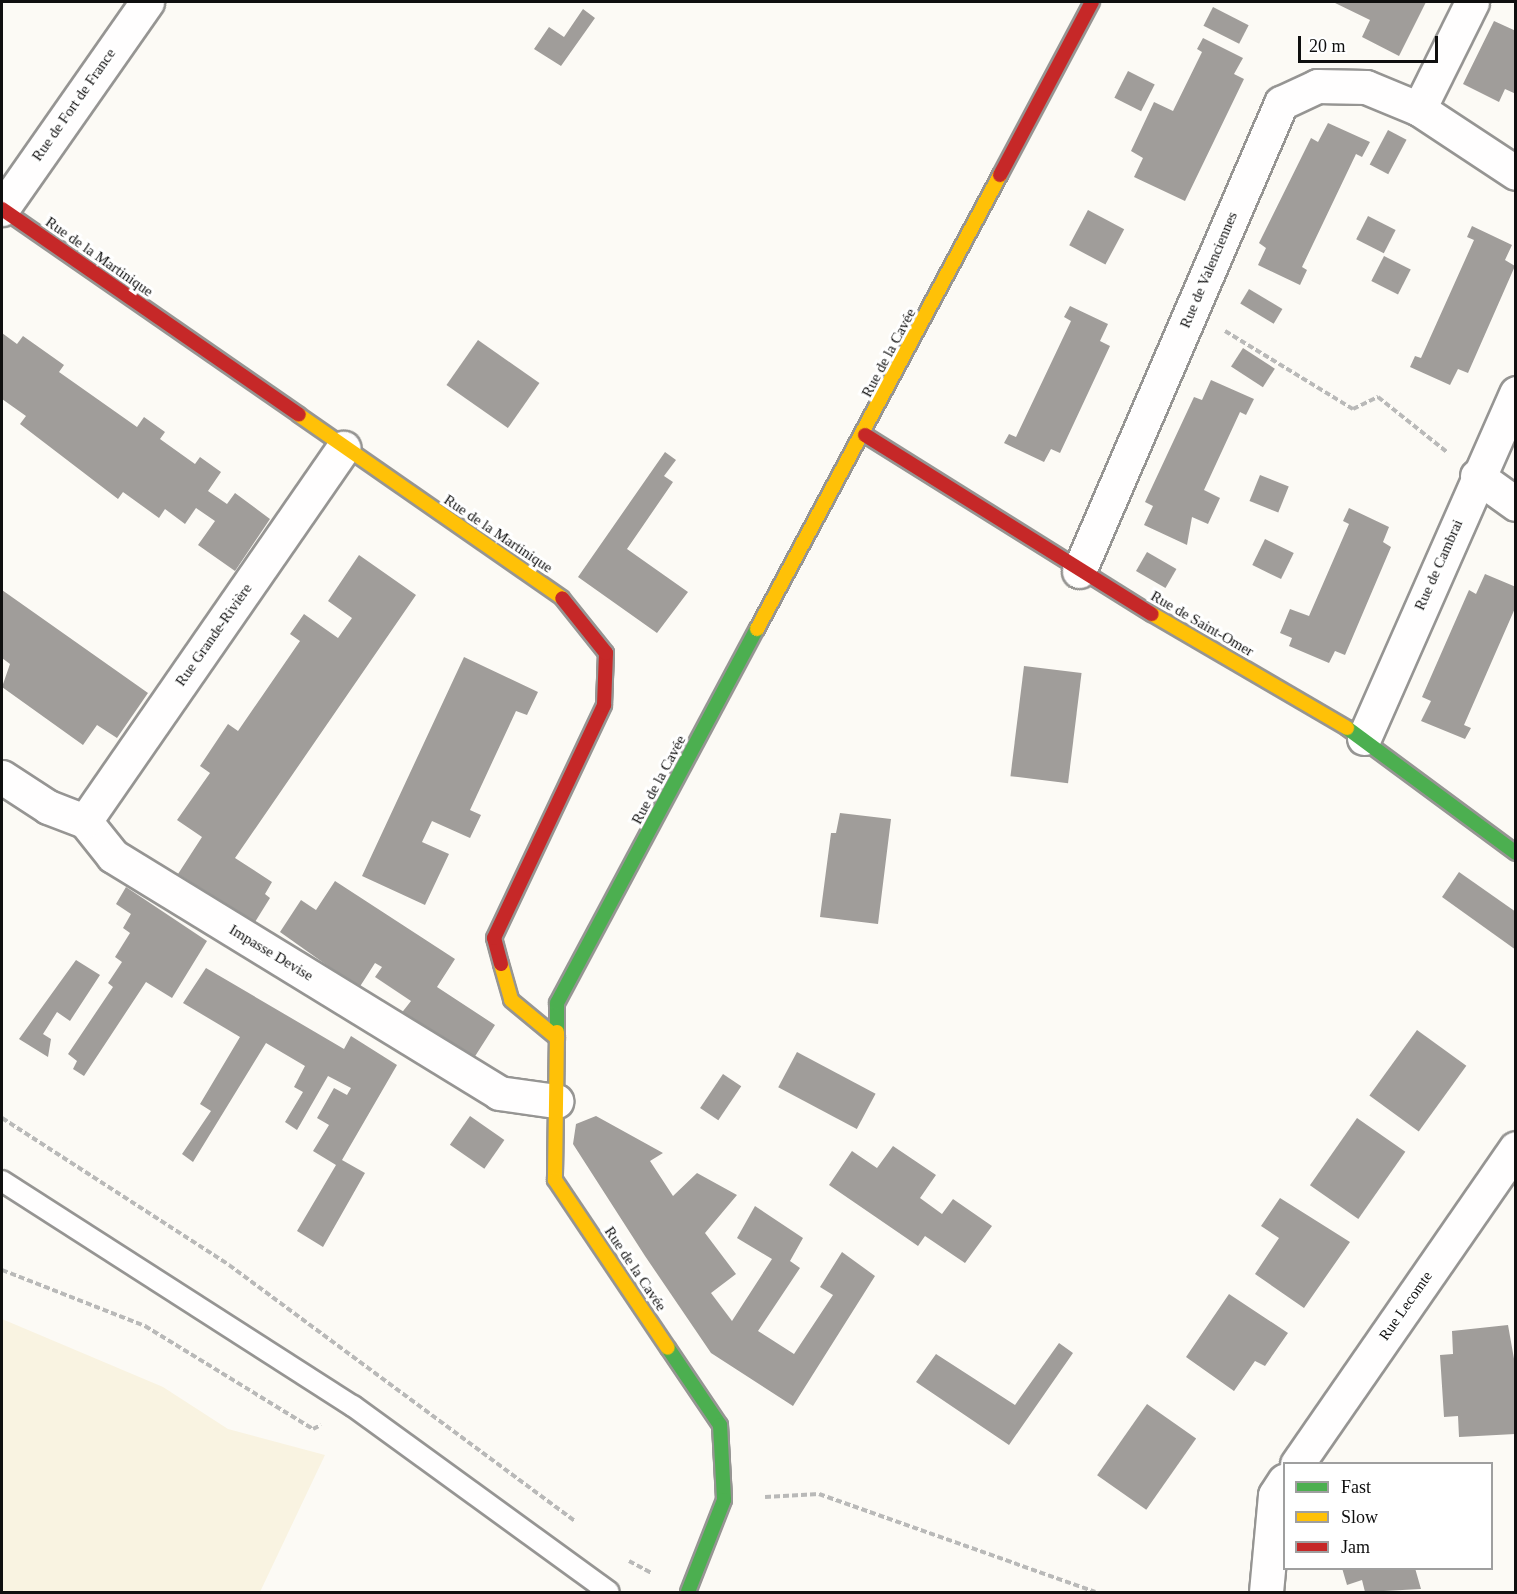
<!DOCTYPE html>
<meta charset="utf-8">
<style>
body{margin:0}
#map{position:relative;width:1517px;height:1594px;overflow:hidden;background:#fcfaf5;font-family:Georgia,serif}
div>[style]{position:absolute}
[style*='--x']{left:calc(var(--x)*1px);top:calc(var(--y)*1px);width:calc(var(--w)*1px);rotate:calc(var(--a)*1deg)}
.farmland>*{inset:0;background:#f9f3e1}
.building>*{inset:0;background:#a09d9a;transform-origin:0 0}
.path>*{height:4px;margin-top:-2px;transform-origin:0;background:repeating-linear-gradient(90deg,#b9b9b8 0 6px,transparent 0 9px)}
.roads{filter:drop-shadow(2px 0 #969593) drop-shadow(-2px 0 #969593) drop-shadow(0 2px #969593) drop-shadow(0 -2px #969593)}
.lane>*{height:20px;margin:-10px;padding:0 10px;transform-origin:10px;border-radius:10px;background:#fffefe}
.street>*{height:33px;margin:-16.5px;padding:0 16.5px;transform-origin:16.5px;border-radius:16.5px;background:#fffefe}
.fast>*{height:14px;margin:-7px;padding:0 7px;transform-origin:7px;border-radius:7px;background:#4caf50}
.slow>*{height:14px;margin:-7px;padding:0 7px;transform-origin:7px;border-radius:7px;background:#ffc107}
.jam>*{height:14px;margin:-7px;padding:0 7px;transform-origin:7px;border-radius:7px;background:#c62828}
span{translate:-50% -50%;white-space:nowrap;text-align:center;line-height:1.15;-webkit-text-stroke:6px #fff;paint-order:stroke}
.street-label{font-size:15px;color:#0f0f0f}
.frame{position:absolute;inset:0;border:3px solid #0f0f0f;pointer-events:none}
.legend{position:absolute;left:1283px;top:1462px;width:210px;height:108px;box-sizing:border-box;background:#fff;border:2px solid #9f9f9f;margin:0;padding:8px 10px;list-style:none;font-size:18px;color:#0f0f0f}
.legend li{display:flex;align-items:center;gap:12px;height:30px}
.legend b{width:30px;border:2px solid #9f9f9f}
.scale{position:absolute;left:1298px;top:36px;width:140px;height:27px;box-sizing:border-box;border:3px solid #0f0f0f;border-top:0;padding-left:8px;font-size:18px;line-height:21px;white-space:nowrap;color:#0f0f0f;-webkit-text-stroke:4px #fff;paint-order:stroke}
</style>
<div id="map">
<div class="farmland">
<div style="clip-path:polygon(2px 1319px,163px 1387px,228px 1429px,325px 1455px,260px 1592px,2px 1592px)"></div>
</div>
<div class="building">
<div style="clip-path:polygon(1333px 2px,1426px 2px,1399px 56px,1362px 37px,1370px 20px)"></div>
<div style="left:1213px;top:7px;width:40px;height:21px;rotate:27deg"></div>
<div style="clip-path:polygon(583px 9px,595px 18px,561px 66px,534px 49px,549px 27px,564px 37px)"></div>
<div style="clip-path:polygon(1494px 21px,1516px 31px,1516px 94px,1505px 89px,1499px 102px,1463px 84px)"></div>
<div style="clip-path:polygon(1203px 38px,1243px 58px,1234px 74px,1244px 79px,1185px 201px,1134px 177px,1143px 158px,1131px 151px,1154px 102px,1173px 111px,1202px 52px,1197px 49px)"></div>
<div style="left:1128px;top:71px;width:30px;height:30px;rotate:27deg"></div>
<div style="clip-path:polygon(1328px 123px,1370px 142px,1362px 157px,1356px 154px,1302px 267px,1307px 270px,1300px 285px,1258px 265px,1266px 248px,1259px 243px,1311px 138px,1318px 142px)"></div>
<div style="left:1388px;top:130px;width:21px;height:39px;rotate:28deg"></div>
<div style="left:1088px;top:210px;width:41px;height:40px;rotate:28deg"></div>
<div style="left:1368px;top:216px;width:31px;height:26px;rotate:27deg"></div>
<div style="clip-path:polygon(1472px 226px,1512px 245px,1505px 260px,1515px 266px,1468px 373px,1458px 369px,1450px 385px,1410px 367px,1415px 356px,1421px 358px,1474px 240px,1467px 237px)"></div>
<div style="left:1384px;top:256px;width:30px;height:28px;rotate:27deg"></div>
<div style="left:1249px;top:289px;width:39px;height:17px;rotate:31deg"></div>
<div style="clip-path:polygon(1070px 306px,1108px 324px,1100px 341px,1110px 346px,1060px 453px,1051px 449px,1044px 462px,1004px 443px,1009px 434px,1016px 437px,1071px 321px,1064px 317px)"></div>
<div style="clip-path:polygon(2px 333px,17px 344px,23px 336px,64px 365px,59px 372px,137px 427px,144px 417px,165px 432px,160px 439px,195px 464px,200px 457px,221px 472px,208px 491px,227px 504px,235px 493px,270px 519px,235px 571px,198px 545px,215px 521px,196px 508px,185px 524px,165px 509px,159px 518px,123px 492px,118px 499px,20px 424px,26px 416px,2px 399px)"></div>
<div style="left:478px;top:340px;width:75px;height:55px;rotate:35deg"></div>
<div style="left:1243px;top:348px;width:38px;height:22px;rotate:33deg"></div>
<div style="clip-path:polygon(1211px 380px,1254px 399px,1246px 415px,1240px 412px,1204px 490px,1220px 498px,1208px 524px,1192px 517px,1187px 545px,1144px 525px,1153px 506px,1145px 502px,1194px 397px,1202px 400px)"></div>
<div style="clip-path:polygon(665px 452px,676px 460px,664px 476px,673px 482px,627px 549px,688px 592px,657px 633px,578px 577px)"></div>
<div style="left:1260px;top:475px;width:31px;height:28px;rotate:22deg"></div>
<div style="clip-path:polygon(1349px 508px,1389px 527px,1383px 542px,1391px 547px,1345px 655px,1335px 651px,1329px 663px,1289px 646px,1292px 638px,1280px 633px,1290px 609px,1309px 616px,1349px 524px,1343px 521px)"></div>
<div style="left:1265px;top:539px;width:32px;height:29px;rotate:26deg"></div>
<div style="left:1147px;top:552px;width:34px;height:22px;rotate:30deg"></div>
<div style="clip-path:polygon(359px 555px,416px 595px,235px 858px,272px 882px,265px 894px,270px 898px,255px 922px,178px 874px,202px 837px,177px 820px,210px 773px,200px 766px,228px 724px,238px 731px,300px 641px,290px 634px,304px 614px,338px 638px,352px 618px,328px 601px)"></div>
<div style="clip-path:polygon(1485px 574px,1516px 587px,1516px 606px,1464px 725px,1471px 728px,1465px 739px,1421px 721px,1431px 701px,1422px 697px,1469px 590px,1476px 594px)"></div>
<div style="clip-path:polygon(2px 590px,148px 693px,117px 738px,97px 725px,83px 745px,2px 687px,10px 664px,2px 658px)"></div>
<div style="clip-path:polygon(464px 657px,538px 692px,527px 715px,516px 711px,470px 810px,481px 815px,470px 838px,432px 821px,422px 842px,449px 854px,425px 905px,362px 876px)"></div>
<div style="left:1024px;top:666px;width:58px;height:111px;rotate:7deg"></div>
<div style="clip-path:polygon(840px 813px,891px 819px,878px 924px,820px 917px,831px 833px,836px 833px)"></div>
<div style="clip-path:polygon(1459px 872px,1516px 912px,1516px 950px,1442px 897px)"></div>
<div style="clip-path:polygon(335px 881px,455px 959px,437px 987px,495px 1025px,472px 1061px,400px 1015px,411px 1001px,375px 977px,382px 967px,375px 963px,359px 988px,280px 932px,301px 900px,316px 910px)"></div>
<div style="clip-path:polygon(126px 887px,207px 941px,172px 998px,146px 982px,84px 1076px,73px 1069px,77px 1061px,68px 1054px,113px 987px,108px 983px,122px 962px,115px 957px,130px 933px,123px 928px,131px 914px,116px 904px)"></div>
<div style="clip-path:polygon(76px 960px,100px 975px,70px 1021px,57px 1012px,43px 1034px,51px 1039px,48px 1057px,19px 1039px)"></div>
<div style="clip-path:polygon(206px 968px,344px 1049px,351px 1036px,397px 1065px,342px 1160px,365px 1173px,323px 1247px,297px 1231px,336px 1165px,313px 1151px,329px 1125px,317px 1118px,334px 1088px,347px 1095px,351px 1088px,328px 1076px,297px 1130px,285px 1122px,303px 1092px,294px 1087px,305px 1066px,266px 1043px,193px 1162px,182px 1154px,211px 1111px,200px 1104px,240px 1037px,183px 1003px)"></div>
<div style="left:1417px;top:1030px;width:61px;height:81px;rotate:36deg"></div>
<div style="left:797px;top:1052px;width:89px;height:40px;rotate:28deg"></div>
<div style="left:723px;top:1074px;width:22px;height:41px;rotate:34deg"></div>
<div style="left:470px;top:1116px;width:42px;height:35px;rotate:35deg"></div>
<div style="clip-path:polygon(596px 1116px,663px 1153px,650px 1161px,673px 1196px,697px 1173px,737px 1195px,705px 1233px,736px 1274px,711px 1293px,732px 1321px,772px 1259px,737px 1238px,755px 1206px,803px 1238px,790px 1261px,800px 1268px,758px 1331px,794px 1354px,833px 1295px,820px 1287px,842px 1252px,875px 1276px,793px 1406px,711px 1353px,645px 1256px,573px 1144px,576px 1124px)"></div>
<div style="left:1357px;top:1118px;width:59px;height:82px;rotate:35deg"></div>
<div style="clip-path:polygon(893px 1146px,936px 1175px,920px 1198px,942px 1214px,953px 1199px,992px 1226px,965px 1263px,925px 1236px,918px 1246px,829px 1185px,852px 1151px,877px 1168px)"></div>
<div style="clip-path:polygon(1280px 1198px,1350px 1242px,1304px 1308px,1255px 1274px,1279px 1238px,1261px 1226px)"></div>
<div style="clip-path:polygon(1229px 1294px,1288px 1333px,1265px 1366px,1255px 1361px,1234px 1391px,1186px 1357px)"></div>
<div style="clip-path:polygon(1508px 1325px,1516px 1370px,1515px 1434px,1459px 1437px,1458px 1416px,1444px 1417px,1440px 1355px,1453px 1354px,1452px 1331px)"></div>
<div style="clip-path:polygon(1059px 1343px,1073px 1353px,1009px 1445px,916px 1382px,936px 1354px,1015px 1405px)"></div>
<div style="left:1147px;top:1404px;width:60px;height:87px;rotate:35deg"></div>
<div style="clip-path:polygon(1342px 1568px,1415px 1568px,1421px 1589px,1365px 1592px,1362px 1580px,1347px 1585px)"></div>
</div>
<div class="path">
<div style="--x:1225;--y:331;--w:150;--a:31.4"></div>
<div style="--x:1353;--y:409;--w:28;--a:-26"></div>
<div style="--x:1378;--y:397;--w:88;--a:38.6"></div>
<div style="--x:2;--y:1118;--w:270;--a:32.9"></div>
<div style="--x:229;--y:1265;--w:430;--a:36.5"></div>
<div style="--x:2;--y:1270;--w:154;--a:21.4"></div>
<div style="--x:145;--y:1326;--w:197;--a:31.5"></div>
<div style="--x:313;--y:1429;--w:9;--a:-27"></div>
<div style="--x:765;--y:1497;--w:54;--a:-3.2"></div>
<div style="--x:819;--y:1494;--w:293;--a:19.5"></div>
<div style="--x:629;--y:1561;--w:26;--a:28"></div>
</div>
<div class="roads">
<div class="lane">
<div style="--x:2;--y:1181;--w:417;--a:32.7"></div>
<div style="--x:353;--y:1406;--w:316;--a:36"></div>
</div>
<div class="street">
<div style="--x:1419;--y:109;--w:119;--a:-63.6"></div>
<div style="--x:2;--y:209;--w:253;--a:-55"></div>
<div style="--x:1477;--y:476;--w:48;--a:35.7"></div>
<div style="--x:1079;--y:571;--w:510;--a:-66.65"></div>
<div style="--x:1281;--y:103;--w:40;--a:-25"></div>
<div style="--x:1317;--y:86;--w:49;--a:1.2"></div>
<div style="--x:1366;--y:87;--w:57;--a:22.5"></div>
<div style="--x:1419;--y:109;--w:116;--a:33.4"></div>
<div style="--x:1364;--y:738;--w:377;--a:-66.2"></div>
<div style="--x:2;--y:777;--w:55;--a:33.1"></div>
<div style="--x:48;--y:807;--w:40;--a:21"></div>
<div style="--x:85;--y:821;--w:45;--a:51.3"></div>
<div style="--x:113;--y:856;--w:453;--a:31.5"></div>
<div style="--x:499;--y:1093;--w:58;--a:8"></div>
<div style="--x:85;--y:821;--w:454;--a:-55.3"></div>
<div style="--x:1297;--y:1464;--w:384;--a:-55.3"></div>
<div style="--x:1266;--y:1592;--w:97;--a:-84.7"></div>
<div style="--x:1275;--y:1495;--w:17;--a:-57"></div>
</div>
<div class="fast">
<div style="--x:1347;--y:728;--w:210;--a:36.5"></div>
<div style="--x:557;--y:1032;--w:29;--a:-90"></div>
<div style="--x:557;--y:1003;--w:424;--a:-61.9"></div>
<div style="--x:668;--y:1348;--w:93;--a:56"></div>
<div style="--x:720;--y:1425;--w:75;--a:86.9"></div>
<div style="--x:724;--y:1500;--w:99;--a:111.4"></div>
</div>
<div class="slow">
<div style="--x:299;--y:415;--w:320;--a:34.8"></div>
<div style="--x:1152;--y:614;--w:226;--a:30.3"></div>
<div style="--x:757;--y:629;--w:515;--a:-61.84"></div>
<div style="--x:501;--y:964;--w:37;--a:74"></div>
<div style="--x:511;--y:1000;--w:60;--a:39.6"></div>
<div style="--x:557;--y:1032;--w:148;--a:90.8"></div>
<div style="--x:555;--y:1180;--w:202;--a:56.1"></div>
</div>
<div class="jam">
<div style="--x:1000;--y:175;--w:196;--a:-62"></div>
<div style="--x:2;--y:209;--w:361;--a:34.7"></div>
<div style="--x:865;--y:435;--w:338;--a:32"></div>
<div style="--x:501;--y:964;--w:27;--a:-105"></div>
<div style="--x:494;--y:938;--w:258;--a:-64.7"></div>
<div style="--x:604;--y:705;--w:52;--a:-87.8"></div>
<div style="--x:606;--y:653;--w:70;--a:-128.7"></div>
</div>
</div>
<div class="street-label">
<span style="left:74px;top:105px;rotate:-55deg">Rue de Fort de France</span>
<span style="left:99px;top:257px;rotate:35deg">Rue de la Martinique</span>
<span style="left:1209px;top:270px;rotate:-67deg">Rue de Valenciennes</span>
<span style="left:889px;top:353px;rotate:-62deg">Rue de la Cavée</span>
<span style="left:498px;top:534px;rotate:34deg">Rue de la Martinique</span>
<span style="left:1439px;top:565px;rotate:-66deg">Rue de Cambrai</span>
<span style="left:1202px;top:624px;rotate:30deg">Rue de Saint-Omer</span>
<span style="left:214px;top:635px;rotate:-55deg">Rue Grande-Rivière</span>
<span style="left:659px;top:780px;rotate:-62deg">Rue de la Cavée</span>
<span style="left:271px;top:953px;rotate:31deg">Impasse Devise</span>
<span style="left:635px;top:1269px;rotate:56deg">Rue de la Cavée</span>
<span style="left:1406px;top:1306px;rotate:-55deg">Rue Lecomte</span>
</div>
<div class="frame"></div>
<ul class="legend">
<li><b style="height:8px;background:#4caf50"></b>Fast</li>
<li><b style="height:8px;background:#ffc107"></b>Slow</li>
<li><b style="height:8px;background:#c62828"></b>Jam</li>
</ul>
<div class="scale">20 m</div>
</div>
